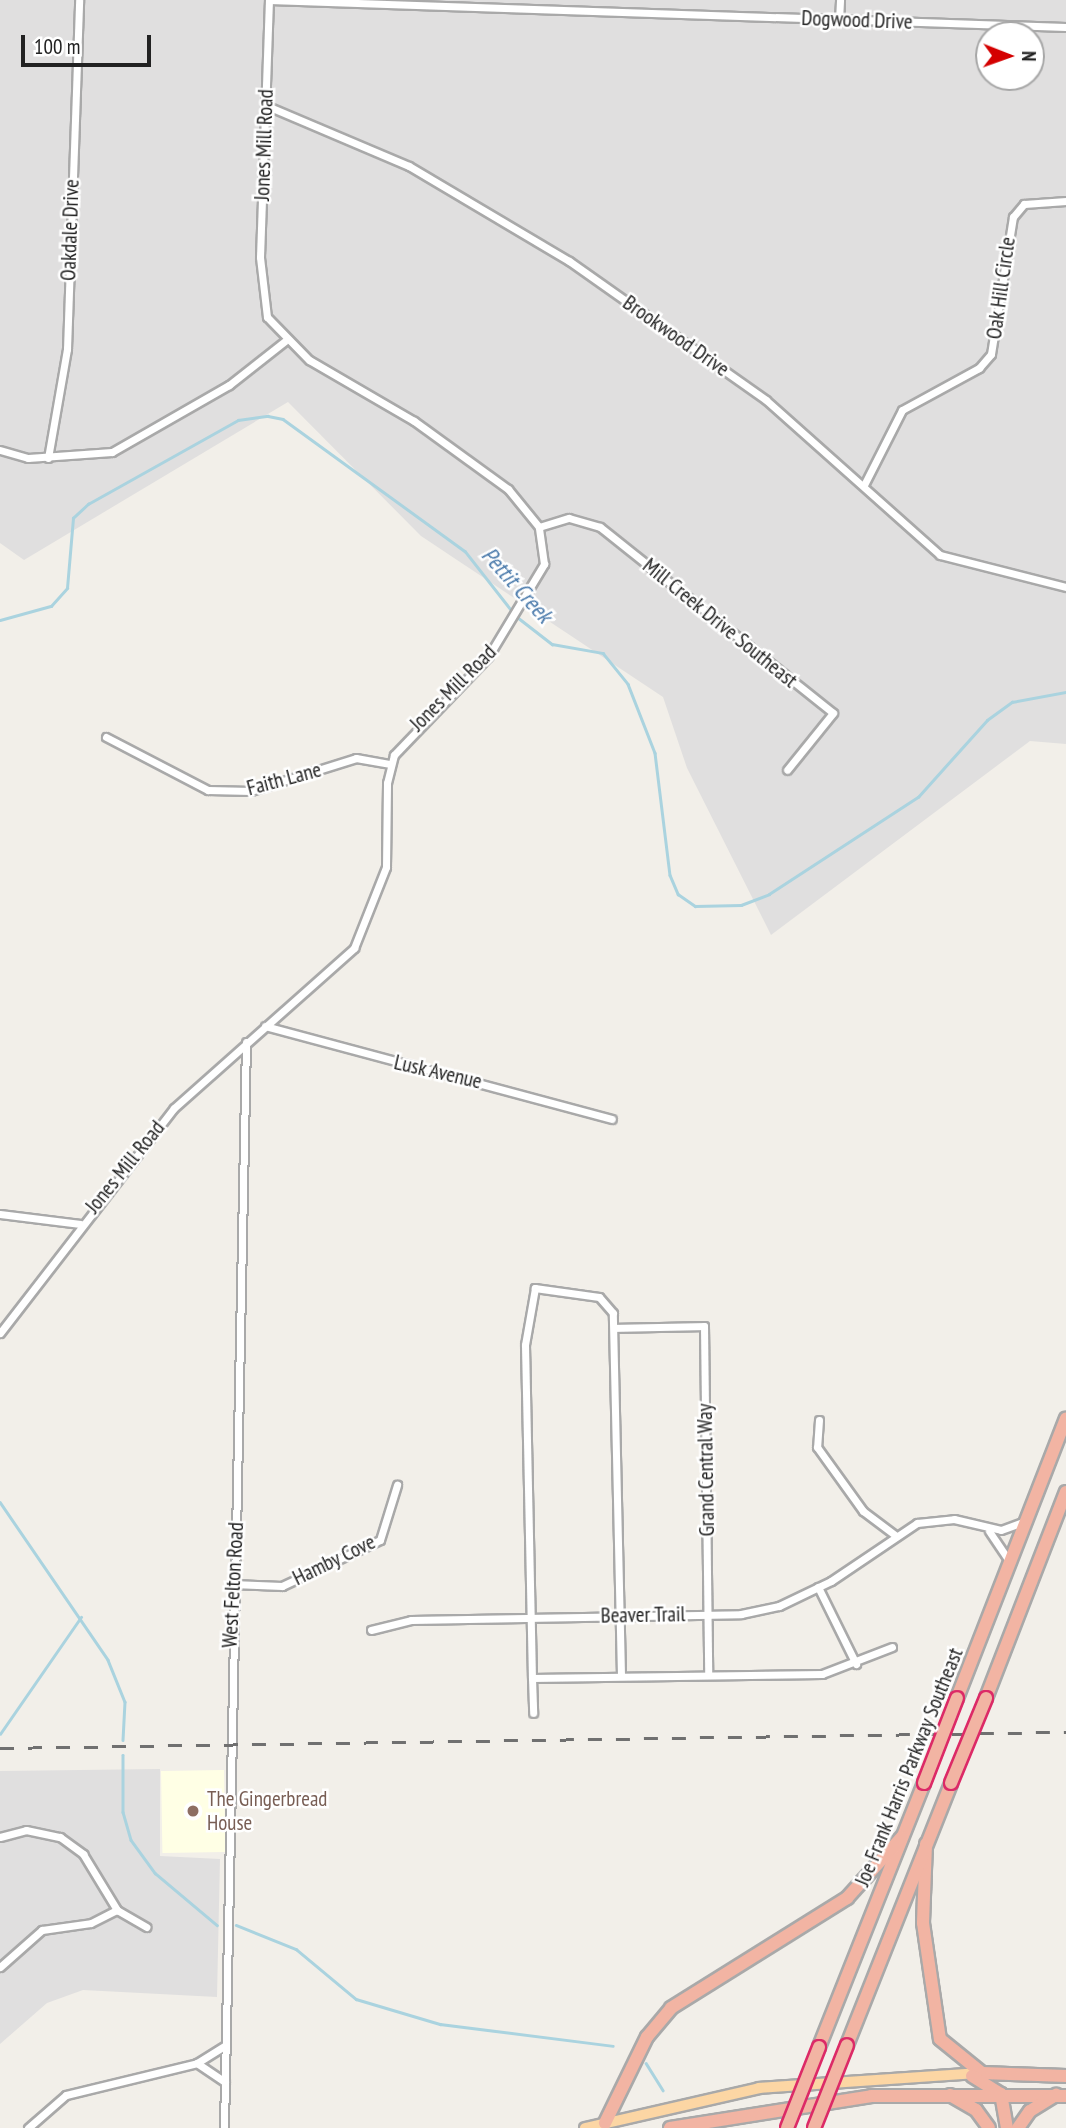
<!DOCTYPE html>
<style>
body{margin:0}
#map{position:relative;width:1066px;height:2128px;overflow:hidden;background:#f2efe9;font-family:"PT Sans Narrow",sans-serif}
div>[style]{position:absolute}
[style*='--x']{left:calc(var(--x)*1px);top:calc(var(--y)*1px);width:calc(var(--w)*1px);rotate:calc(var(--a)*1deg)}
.residential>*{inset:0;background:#e0dfdf}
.education>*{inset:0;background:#ffffe5;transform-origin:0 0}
.stream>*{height:2.5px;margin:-1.25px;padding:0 1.25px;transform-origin:1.25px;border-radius:1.25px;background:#aad3df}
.roads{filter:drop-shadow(2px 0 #a9a9a9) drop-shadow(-2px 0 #a9a9a9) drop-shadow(0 2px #a9a9a9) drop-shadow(0 -2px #a9a9a9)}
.minor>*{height:7px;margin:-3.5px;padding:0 3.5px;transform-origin:3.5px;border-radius:3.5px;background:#fff}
.primary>*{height:10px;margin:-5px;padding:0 5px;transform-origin:5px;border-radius:5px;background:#fcd6a4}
.trunk>*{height:12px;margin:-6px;padding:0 6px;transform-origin:6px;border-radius:6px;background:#f2b4a3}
.rail>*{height:2.5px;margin-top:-1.25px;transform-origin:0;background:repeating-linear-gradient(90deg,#707070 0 14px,transparent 0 28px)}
.bridges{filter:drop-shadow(2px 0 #dc2a67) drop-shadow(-2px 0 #dc2a67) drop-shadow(0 2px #dc2a67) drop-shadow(0 -2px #dc2a67)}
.trunk-bridge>*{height:12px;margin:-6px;padding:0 6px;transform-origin:6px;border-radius:6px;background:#f2b4a3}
.dots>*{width:19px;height:19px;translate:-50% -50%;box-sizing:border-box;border:4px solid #fff;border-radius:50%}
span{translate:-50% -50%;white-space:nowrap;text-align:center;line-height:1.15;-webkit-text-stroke:5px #fff;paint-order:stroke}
.street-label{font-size:21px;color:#222}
.education-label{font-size:21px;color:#785e54}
.left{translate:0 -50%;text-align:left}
.water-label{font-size:23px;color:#4a7aab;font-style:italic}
.north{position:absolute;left:975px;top:21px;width:70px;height:70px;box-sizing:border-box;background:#fff;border:2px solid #a7a7a7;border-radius:50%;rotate:91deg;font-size:19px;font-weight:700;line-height:28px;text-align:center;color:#222}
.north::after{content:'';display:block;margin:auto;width:24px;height:32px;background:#d40000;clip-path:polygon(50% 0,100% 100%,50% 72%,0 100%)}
.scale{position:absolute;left:21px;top:35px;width:130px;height:32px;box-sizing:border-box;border:4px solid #222;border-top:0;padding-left:9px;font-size:21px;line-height:24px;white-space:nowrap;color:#222;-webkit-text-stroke:5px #fff;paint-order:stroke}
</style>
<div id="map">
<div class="residential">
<div style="clip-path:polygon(evenodd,0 0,1066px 0,1066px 744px,1030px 741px,771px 935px,687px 768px,663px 697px,421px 536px,288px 402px,24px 560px,0 543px,0 0,989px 35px,1031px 35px,1031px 77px,989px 77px,989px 35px)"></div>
<div style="clip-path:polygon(160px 1769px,160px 1856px,220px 1859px,217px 1997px,83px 1990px,47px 2003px,0 2044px,0 1771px)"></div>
</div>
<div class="education">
<div style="left:224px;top:1770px;width:82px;height:63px;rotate:89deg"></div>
</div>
<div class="stream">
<div style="--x:516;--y:616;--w:46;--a:37.9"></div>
<div style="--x:552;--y:644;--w:52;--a:10"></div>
<div style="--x:603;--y:653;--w:40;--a:51"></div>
<div style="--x:628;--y:684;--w:74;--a:68.6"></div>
<div style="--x:655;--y:753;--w:123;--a:83"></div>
<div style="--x:670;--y:875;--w:21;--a:67"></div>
<div style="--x:678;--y:894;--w:21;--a:35"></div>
<div style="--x:695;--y:906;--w:46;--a:-1.2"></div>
<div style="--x:741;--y:905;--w:30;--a:-21"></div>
<div style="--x:769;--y:894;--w:178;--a:-33.1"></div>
<div style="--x:918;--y:797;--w:103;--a:-48.1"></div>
<div style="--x:987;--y:720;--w:31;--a:-36"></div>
<div style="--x:1012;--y:702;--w:55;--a:-10.5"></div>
<div style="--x:0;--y:620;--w:53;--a:-15.4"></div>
<div style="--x:51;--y:606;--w:24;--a:-48"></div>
<div style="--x:67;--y:588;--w:70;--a:-85.1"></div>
<div style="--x:73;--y:518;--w:21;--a:-43"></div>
<div style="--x:88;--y:504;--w:172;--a:-29.2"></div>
<div style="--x:238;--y:420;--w:30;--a:-8"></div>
<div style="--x:268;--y:416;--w:15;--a:11"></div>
<div style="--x:283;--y:419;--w:225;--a:36"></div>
<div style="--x:465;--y:551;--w:76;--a:51.9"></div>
<div style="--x:0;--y:1502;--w:191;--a:55.6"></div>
<div style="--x:108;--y:1660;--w:45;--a:68"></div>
<div style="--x:125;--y:1702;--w:38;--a:93"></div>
<div style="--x:0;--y:1734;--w:142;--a:-55.3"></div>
<div style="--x:123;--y:1755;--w:57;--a:90"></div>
<div style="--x:123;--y:1812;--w:29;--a:74"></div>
<div style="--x:131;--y:1840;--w:41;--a:54"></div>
<div style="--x:155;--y:1873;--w:81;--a:40"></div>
<div style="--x:236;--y:1925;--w:65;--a:21.8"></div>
<div style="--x:296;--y:1949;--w:78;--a:39.8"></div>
<div style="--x:356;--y:1999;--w:88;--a:16.6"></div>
<div style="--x:440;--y:2024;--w:174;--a:7.2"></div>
<div style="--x:646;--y:2063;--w:32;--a:58"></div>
</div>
<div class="roads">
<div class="minor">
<div style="--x:269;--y:0;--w:797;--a:1.94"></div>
<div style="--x:839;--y:20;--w:20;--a:-87"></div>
<div style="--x:265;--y:105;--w:156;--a:23"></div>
<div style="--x:409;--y:166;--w:186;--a:30.7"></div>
<div style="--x:569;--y:261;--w:241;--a:35.2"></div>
<div style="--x:766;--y:400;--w:233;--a:41.7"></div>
<div style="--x:940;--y:555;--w:130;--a:14.3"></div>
<div style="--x:0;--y:450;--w:29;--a:16"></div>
<div style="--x:28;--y:458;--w:84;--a:-4.1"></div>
<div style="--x:112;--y:452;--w:135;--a:-29.8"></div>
<div style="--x:229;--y:385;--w:71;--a:-38.2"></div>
<div style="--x:48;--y:458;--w:111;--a:-80.1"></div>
<div style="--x:67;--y:349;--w:349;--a:-88"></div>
<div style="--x:864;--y:485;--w:84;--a:-63.1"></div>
<div style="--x:902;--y:410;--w:88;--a:-28.6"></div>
<div style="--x:979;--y:368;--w:18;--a:-49"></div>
<div style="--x:991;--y:354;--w:139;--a:-80.9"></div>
<div style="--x:1013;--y:217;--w:17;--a:-50"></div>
<div style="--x:1024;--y:204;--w:42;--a:-4.1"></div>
<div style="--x:539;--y:527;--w:31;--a:-17"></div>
<div style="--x:569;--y:518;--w:32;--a:16"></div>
<div style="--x:600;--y:527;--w:298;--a:38.6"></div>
<div style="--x:833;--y:713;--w:73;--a:128.9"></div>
<div style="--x:106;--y:737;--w:115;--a:27.5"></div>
<div style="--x:208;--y:790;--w:43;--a:1.3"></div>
<div style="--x:251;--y:791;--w:110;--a:-17.4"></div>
<div style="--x:356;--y:758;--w:35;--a:10"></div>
<div style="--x:265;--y:1026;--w:359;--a:15"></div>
<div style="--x:0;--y:1214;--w:81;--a:7.1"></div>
<div style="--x:614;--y:1328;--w:90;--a:-1.3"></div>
<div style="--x:704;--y:1326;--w:348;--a:89.3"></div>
<div style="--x:0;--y:1333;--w:284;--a:-52.3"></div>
<div style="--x:174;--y:1108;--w:241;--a:-41.6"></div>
<div style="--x:354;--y:948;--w:87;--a:-68.4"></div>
<div style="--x:386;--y:867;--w:84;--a:-89.3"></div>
<div style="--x:387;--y:783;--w:29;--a:-76"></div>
<div style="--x:394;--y:755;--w:136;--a:-46.2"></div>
<div style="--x:488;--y:657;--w:109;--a:-58.9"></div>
<div style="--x:544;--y:564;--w:37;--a:-98"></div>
<div style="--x:539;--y:527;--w:49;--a:-129.2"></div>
<div style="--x:508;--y:489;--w:116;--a:-144.1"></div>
<div style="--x:414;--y:421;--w:121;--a:-149.8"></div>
<div style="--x:309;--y:360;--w:60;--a:-134.3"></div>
<div style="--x:267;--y:317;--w:60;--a:-96.7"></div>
<div style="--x:260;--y:257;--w:257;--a:-88"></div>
<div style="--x:819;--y:1420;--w:27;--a:94"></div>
<div style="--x:817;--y:1447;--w:79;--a:54.3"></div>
<div style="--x:863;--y:1511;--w:40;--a:37"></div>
<div style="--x:989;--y:1531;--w:36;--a:56"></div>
<div style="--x:232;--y:1584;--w:50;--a:2.3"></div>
<div style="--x:282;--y:1586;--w:108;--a:-25.1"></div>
<div style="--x:380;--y:1540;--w:58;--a:-72.8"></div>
<div style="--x:818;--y:1587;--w:86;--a:63.7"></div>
<div style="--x:371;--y:1630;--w:41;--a:-14"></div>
<div style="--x:411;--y:1620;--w:330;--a:-1"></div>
<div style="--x:741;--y:1614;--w:39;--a:-12"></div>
<div style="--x:779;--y:1606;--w:58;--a:-25.7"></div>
<div style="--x:831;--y:1581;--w:104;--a:-34"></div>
<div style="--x:917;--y:1523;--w:37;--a:-6"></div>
<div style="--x:954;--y:1519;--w:48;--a:13.2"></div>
<div style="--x:1001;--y:1530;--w:23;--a:-20"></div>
<div style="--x:621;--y:1675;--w:362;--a:-91.3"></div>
<div style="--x:613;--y:1313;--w:21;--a:-131"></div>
<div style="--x:599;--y:1297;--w:65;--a:-172"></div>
<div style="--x:535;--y:1288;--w:58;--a:100"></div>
<div style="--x:525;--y:1345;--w:333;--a:88.8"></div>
<div style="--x:532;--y:1678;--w:290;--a:-0.8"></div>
<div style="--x:822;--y:1674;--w:75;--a:-21.1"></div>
<div style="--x:532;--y:1678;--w:35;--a:88"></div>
<div style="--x:0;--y:1837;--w:27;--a:-15"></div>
<div style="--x:26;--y:1830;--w:35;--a:12"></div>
<div style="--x:60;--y:1837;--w:29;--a:36"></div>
<div style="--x:83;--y:1854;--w:66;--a:58.7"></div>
<div style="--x:117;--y:1910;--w:34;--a:30"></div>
<div style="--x:0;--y:1967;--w:56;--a:-41.4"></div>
<div style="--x:42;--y:1930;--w:49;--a:-8.1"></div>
<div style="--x:91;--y:1923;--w:29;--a:-27"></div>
<div style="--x:225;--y:2082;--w:34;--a:-146"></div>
<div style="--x:197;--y:2063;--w:34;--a:-32"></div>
<div style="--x:28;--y:2128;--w:50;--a:-41"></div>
<div style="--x:66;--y:2095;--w:135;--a:-13.7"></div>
<div style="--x:224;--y:2128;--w:1086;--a:-88.84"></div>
</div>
<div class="primary">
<div style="--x:585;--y:2128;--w:179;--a:-12.9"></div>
<div style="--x:759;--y:2088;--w:221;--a:-3.9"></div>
</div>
<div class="trunk">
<div style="--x:957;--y:1698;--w:300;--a:-68.7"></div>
<div style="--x:986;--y:1698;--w:221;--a:-68.8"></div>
<div style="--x:926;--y:1844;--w:79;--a:92.2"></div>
<div style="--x:923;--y:1923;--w:117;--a:81.7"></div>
<div style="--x:940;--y:2039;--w:54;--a:39"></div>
<div style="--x:982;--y:2073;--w:84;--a:2"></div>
<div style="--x:847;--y:2045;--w:282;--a:-68.3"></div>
<div style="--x:819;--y:2047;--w:284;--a:-68.3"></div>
<div style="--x:972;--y:2076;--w:34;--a:32"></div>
<div style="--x:1001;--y:2094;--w:35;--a:80"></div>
<div style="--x:950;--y:2095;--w:30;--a:30"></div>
<div style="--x:976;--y:2110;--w:22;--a:54"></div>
<div style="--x:605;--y:2123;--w:96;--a:-64"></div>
<div style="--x:647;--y:2037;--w:38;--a:-50"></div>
<div style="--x:671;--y:2008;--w:208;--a:-32"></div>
<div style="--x:847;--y:1898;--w:82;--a:-48"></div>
<div style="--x:670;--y:2128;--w:204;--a:-9"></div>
<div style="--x:871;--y:2096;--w:195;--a:0"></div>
<div style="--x:1018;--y:2128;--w:21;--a:-55"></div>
<div style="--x:1030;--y:2111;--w:31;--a:-32"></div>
</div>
</div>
<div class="rail">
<div style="--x:0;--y:1748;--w:1066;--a:-0.86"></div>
</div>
<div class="bridges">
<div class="trunk-bridge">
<div style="--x:924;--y:1783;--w:91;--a:-68.8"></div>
<div style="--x:951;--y:1783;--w:92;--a:-67.6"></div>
<div style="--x:787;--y:2128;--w:87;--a:-68.4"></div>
<div style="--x:814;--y:2128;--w:89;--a:-68.3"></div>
</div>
</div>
<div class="dots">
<div style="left:193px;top:1811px;background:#8d6e63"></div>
</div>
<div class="street-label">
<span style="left:857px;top:20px;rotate:2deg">Dogwood Drive</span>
<span style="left:264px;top:145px;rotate:-88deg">Jones Mill Road</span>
<span style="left:70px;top:230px;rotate:-88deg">Oakdale Drive</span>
<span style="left:1001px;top:288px;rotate:-82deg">Oak Hill Circle</span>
<span style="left:676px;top:336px;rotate:35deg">Brookwood Drive</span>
<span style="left:720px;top:623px;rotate:39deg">Mill Creek Drive Southeast</span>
<span style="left:453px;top:688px;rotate:-45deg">Jones Mill Road</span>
<span style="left:284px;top:779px;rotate:-15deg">Faith Lane</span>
<span style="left:438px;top:1072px;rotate:13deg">Lusk Avenue</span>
<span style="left:125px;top:1167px;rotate:-51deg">Jones Mill Road</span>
<span style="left:706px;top:1470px;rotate:-91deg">Grand Central Way</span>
<span style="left:334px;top:1560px;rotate:-26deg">Hamby Cove</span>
<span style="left:233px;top:1585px;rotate:-87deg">West Felton Road</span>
<span style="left:643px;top:1615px;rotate:-1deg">Beaver Trail</span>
<span style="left:909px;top:1767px;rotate:-68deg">Joe Frank Harris Parkway Southeast</span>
</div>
<div class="education-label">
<span class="left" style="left:207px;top:1811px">The Gingerbread<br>House</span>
</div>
<div class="water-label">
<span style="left:517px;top:585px;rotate:48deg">Pettit Creek</span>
</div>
<div class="north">N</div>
<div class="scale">100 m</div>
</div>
